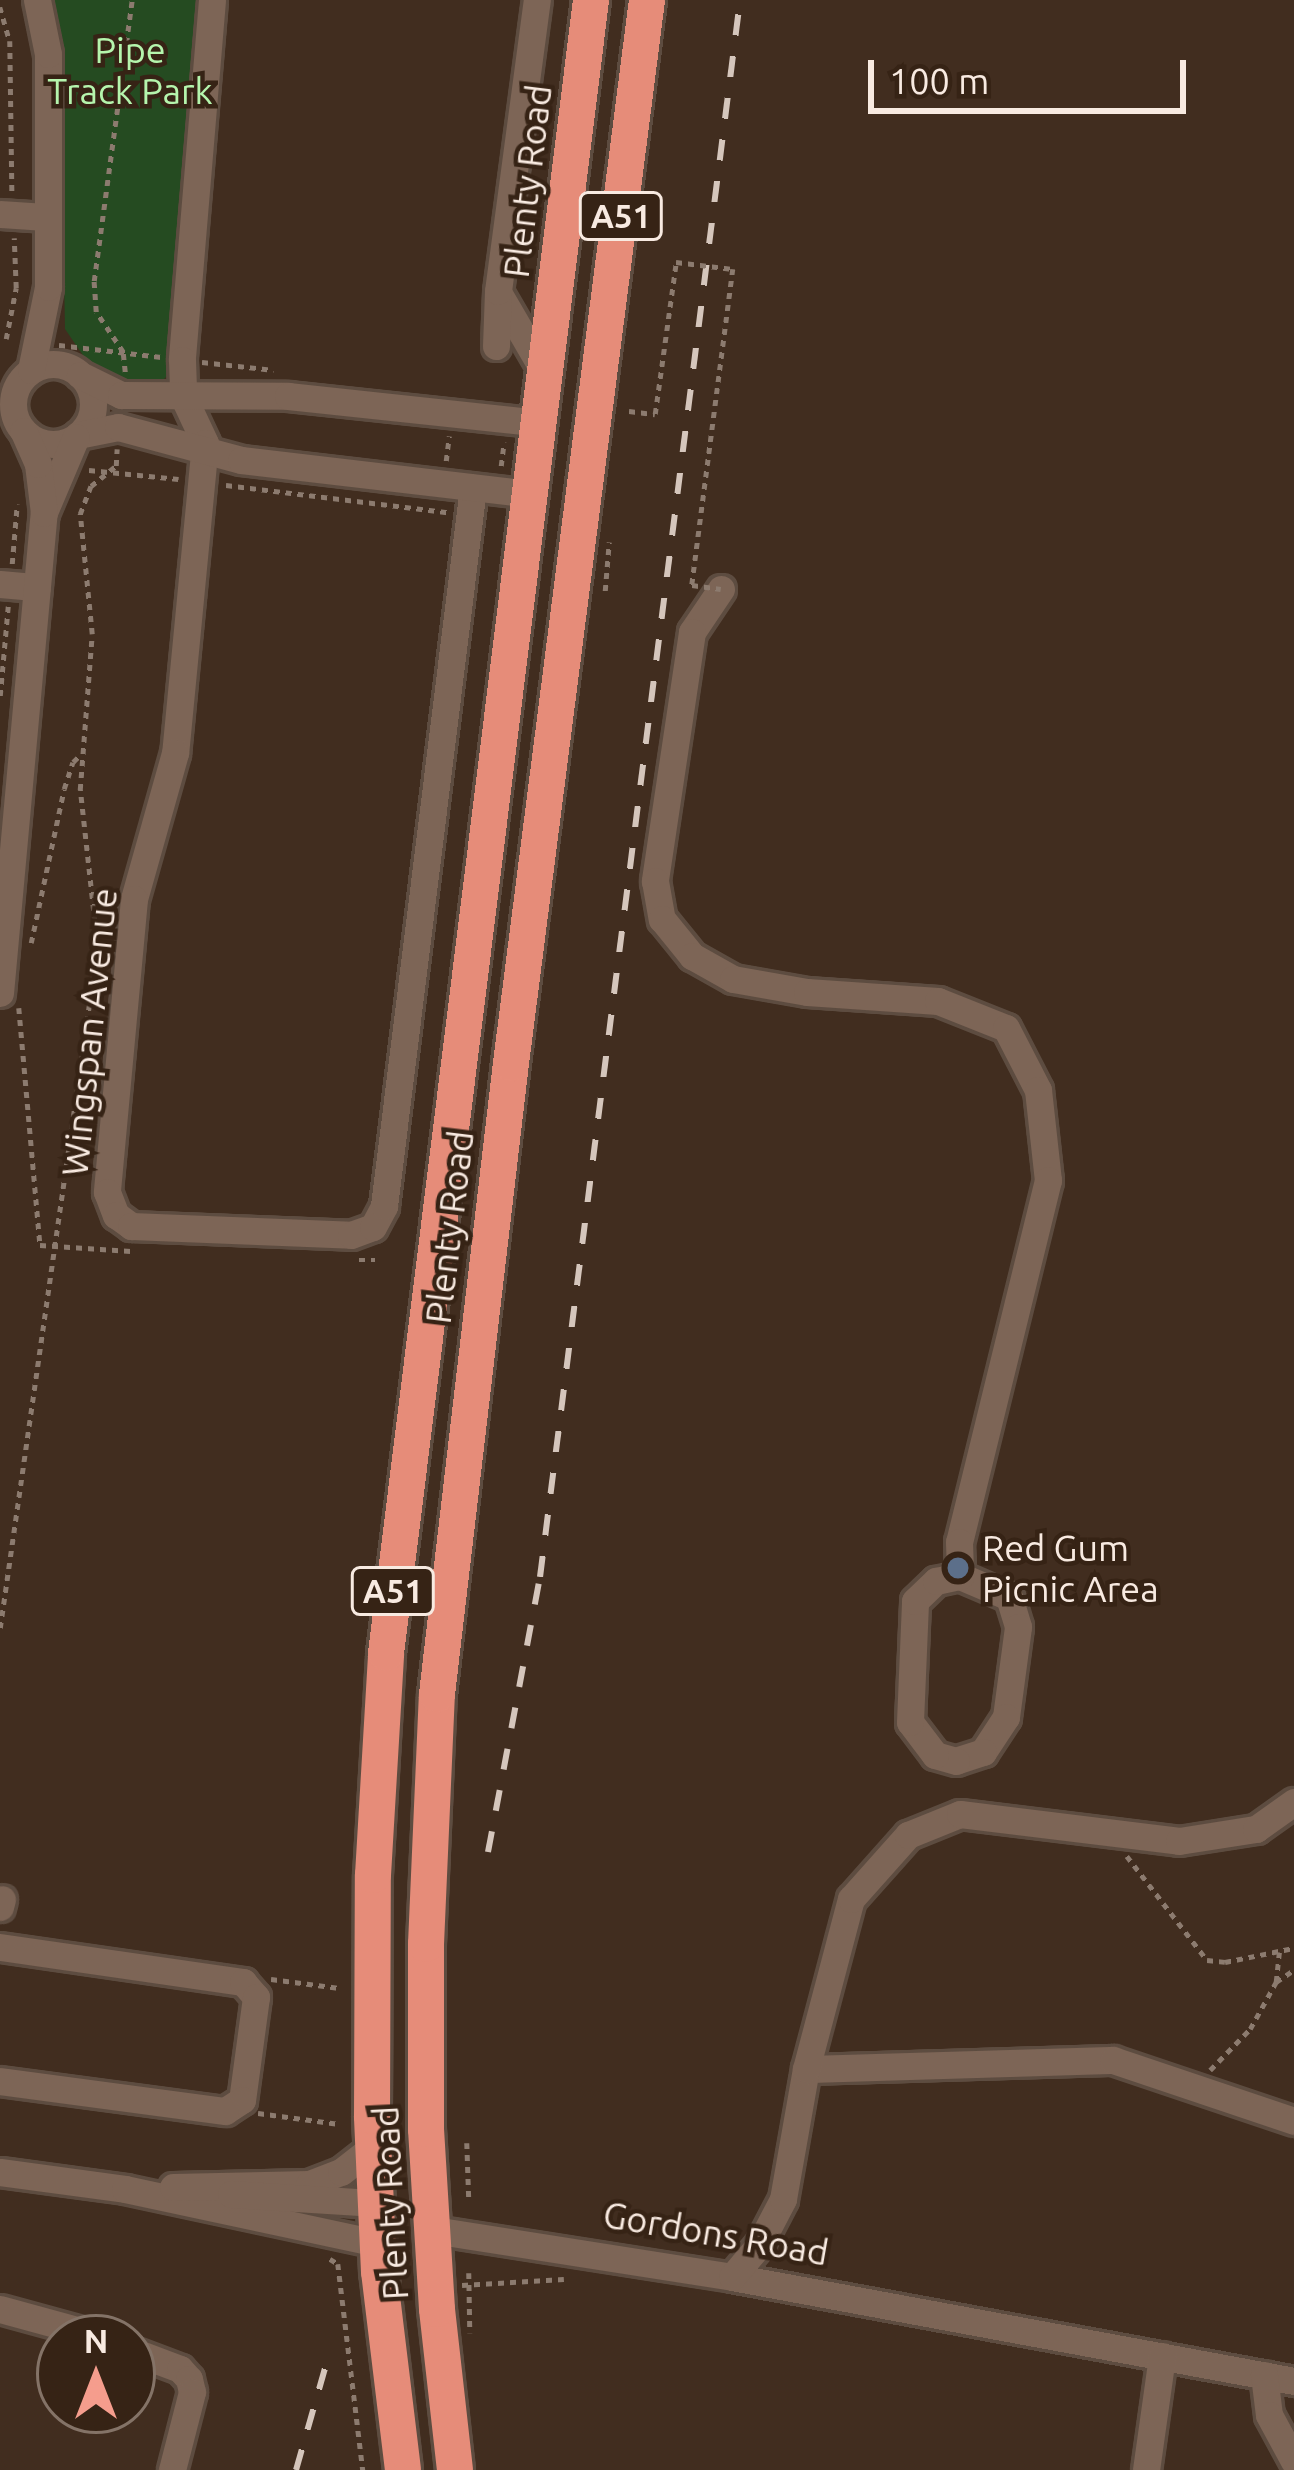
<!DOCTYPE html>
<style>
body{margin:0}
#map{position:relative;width:1294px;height:2470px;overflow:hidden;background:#412d1f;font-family:Ubuntu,sans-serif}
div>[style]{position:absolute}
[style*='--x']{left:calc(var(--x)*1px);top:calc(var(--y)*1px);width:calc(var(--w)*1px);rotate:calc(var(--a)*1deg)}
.green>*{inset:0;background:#254b21}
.path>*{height:4.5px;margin-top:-2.25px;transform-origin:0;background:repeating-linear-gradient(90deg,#8c7b6f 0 6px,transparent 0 12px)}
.roads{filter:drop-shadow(3px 0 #5d4c40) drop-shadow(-3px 0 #5d4c40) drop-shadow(0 3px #5d4c40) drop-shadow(0 -3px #5d4c40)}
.minor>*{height:27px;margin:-13.5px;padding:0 13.5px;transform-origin:13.5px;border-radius:13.5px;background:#7d6556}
.minor>.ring{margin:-13.5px;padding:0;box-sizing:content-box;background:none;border:27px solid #7d6556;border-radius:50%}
.highway>*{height:36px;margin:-18px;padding:0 18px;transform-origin:18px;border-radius:18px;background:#e68c79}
.rail>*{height:6px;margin-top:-3px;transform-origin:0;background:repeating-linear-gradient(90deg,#d5c6bc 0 21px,transparent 0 42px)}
.path-bridge>*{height:4.5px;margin-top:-2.25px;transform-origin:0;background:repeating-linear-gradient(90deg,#8c7b6f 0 6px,transparent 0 12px)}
.dots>*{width:33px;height:33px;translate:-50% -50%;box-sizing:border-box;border:6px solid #362315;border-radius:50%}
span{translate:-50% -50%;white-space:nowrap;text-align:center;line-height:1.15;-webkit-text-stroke:9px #362315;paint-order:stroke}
.shield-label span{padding:3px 9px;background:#362315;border:3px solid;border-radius:9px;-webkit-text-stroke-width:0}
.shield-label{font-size:33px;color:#f8eae1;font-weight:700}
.park-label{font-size:36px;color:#b5f5ad}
.street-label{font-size:36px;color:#f8eae1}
.poi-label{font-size:36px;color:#f8eae1}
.left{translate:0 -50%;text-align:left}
.north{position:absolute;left:36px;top:2314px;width:120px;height:120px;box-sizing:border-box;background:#362315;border:3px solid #847367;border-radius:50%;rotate:0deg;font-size:33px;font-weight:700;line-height:48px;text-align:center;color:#f8eae1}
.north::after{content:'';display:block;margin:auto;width:42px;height:54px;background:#f59d8d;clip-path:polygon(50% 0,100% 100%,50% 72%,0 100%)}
.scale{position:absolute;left:868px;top:60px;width:318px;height:54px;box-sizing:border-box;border:6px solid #f8eae1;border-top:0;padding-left:15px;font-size:36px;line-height:42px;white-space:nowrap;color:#f8eae1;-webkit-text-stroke:9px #362315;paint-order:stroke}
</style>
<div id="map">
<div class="green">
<div style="clip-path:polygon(50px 0,203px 0,170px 373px,158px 385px,121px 383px,93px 370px,65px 329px,60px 43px)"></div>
</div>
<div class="path">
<div style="--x:0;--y:7;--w:35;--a:74"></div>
<div style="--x:10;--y:41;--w:150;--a:89.2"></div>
<div style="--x:6;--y:339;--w:52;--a:-78.9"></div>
<div style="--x:16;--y:288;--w:50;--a:-92.3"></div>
<div style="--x:59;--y:345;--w:103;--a:6.7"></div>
<div style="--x:202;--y:362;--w:72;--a:6.3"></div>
<div style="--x:125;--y:372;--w:20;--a:-96"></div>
<div style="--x:123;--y:352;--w:48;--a:-124"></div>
<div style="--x:96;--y:312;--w:31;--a:-94"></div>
<div style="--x:94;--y:281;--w:284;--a:-82.3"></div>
<div style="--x:446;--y:461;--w:25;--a:-83"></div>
<div style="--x:501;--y:466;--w:24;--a:-83"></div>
<div style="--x:89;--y:470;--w:90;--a:5.7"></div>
<div style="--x:226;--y:485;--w:223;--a:7"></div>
<div style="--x:12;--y:564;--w:60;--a:-85.2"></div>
<div style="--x:605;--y:591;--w:49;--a:-85.3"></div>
<div style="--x:0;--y:696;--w:90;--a:-84.9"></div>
<div style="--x:31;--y:943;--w:157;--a:-77.9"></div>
<div style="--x:64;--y:789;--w:28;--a:-72"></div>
<div style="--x:73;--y:762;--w:11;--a:-45"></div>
<div style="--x:19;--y:1008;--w:238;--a:84.9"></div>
<div style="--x:40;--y:1245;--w:91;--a:3.8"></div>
<div style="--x:359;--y:1260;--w:16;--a:0"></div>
<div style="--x:0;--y:1628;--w:657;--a:-81.86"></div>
<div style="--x:93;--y:978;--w:44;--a:-86.1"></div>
<div style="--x:96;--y:934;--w:145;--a:-96.3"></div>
<div style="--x:80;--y:790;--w:156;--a:-85.6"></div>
<div style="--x:92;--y:634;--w:121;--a:-95.7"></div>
<div style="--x:80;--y:514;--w:30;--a:-69"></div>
<div style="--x:91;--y:486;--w:32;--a:-39"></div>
<div style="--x:116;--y:466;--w:17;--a:-87"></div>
<div style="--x:1127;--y:1856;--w:131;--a:52.4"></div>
<div style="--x:1207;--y:1960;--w:18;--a:6"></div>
<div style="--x:1225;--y:1962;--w:70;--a:-11.5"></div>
<div style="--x:271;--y:1979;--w:69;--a:7.5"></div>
<div style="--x:1276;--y:1982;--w:30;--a:-84"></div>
<div style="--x:1210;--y:2070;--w:57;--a:-45.7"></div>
<div style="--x:1250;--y:2029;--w:54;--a:-61"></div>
<div style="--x:1276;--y:1982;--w:22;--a:-34"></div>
<div style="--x:258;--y:2113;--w:82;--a:7.7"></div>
<div style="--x:467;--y:2143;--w:57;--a:88"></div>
<div style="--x:330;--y:2259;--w:9;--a:32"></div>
<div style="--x:338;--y:2264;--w:208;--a:83.1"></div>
<div style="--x:469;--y:2273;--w:60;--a:89"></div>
<div style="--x:462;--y:2285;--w:102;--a:-3.4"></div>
</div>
<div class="roads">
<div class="minor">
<div style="--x:212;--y:0;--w:361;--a:94.8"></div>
<div style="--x:182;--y:360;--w:36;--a:88"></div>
<div style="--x:183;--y:396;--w:52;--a:64.9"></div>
<div style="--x:205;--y:443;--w:311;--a:95.5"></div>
<div style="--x:175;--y:753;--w:152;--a:105.7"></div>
<div style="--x:134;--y:899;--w:294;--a:95.3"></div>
<div style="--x:107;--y:1192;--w:25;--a:69"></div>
<div style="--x:116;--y:1215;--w:19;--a:36"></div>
<div style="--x:131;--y:1226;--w:220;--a:2.3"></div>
<div style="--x:351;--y:1235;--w:23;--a:-20"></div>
<div style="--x:373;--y:1227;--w:24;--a:-62"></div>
<div style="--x:384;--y:1206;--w:724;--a:-82.94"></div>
<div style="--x:0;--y:214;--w:47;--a:3.7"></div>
<div style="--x:499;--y:294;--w:91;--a:59.8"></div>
<div style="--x:496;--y:346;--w:55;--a:-87.9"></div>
<div style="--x:498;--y:291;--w:294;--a:-82.4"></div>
<div class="ring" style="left:13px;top:364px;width:53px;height:53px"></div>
<div style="--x:31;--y:370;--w:85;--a:-78.4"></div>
<div style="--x:48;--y:287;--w:233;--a:-90"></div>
<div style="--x:48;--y:54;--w:55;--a:-101.5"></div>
<div style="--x:80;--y:375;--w:46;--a:26"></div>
<div style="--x:121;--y:395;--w:167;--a:0.3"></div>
<div style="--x:288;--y:396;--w:254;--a:6.1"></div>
<div style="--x:78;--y:435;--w:41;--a:-11.3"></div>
<div style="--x:118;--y:427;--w:127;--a:15"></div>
<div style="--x:241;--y:460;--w:291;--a:6.7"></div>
<div style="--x:45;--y:510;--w:79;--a:-67"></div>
<div style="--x:0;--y:584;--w:37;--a:5"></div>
<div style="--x:721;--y:589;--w:52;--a:124"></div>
<div style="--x:692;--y:632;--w:252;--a:98.5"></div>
<div style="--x:655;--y:881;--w:39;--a:80"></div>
<div style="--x:662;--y:919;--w:48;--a:51"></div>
<div style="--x:692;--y:956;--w:47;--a:29.3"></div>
<div style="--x:733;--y:979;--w:75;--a:10"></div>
<div style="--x:807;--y:992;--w:131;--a:3.9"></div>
<div style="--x:938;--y:1001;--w:73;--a:21.7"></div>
<div style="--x:1006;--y:1028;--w:70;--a:62.7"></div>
<div style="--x:1038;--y:1090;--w:91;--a:83.7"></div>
<div style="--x:1048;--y:1180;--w:373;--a:103.8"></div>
<div style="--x:959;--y:1542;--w:34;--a:88"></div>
<div style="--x:0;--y:993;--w:482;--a:-84.8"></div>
<div style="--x:44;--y:513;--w:49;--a:-97"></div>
<div style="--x:38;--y:464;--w:36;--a:-114"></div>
<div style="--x:960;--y:1576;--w:53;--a:23.2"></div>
<div style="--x:1009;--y:1597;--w:31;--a:73"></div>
<div style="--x:1018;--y:1627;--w:91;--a:97.6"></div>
<div style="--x:1006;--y:1717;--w:42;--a:123.3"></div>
<div style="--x:983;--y:1752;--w:28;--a:162"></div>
<div style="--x:956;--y:1761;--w:22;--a:-164"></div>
<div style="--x:935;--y:1755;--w:41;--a:-127.1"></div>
<div style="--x:910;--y:1722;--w:121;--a:-87.6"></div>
<div style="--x:915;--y:1601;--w:29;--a:-44"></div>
<div style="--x:936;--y:1581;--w:25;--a:-12"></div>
<div style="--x:0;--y:1907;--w:8;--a:-76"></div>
<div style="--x:0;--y:1947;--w:246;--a:8.2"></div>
<div style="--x:243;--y:1982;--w:20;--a:49"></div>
<div style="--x:256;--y:1997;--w:104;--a:97.7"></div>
<div style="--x:242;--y:2100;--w:20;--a:147"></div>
<div style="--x:225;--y:2111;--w:227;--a:-172.4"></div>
<div style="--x:806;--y:2069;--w:307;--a:-1.7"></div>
<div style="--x:1113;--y:2060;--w:191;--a:18.6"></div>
<div style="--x:0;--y:2172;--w:126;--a:7.7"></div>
<div style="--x:125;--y:2189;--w:258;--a:12.1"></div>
<div style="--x:173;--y:2187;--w:136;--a:-1.3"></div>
<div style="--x:309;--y:2184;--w:34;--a:-21"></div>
<div style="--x:341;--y:2172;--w:41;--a:-38"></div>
<div style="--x:231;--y:2194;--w:145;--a:3.6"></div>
<div style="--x:433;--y:2230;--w:303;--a:8.9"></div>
<div style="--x:732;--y:2277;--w:572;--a:10.48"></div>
<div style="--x:732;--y:2277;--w:42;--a:-49.8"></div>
<div style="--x:759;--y:2245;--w:52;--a:-62.4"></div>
<div style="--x:783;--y:2199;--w:132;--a:-80"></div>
<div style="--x:806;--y:2069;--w:176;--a:-75.2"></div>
<div style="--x:851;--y:1899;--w:86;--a:-48.3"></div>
<div style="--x:908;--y:1835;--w:56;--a:-22"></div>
<div style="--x:960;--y:1814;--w:221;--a:7"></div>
<div style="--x:1179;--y:1841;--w:78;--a:-8.9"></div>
<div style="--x:1256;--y:1829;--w:47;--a:-35.4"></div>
<div style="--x:0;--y:2309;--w:110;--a:15.3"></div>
<div style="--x:132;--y:2351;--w:51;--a:20.6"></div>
<div style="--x:180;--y:2369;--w:13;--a:48"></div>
<div style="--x:189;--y:2379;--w:13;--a:77"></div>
<div style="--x:192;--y:2392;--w:81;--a:104.4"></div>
<div style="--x:1264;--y:2375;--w:40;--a:82.9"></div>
<div style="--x:1269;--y:2415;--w:52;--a:61.5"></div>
<div style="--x:1146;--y:2470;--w:115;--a:-82"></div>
</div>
<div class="highway">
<div style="--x:403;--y:2470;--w:199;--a:-96.9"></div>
<div style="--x:379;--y:2272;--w:156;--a:-92.6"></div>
<div style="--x:372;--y:2116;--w:241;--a:-89.8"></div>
<div style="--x:373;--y:1875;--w:222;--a:-86.6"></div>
<div style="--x:386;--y:1653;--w:1666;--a:-82.93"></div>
<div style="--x:455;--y:2470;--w:162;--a:-96.4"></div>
<div style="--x:437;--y:2309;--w:180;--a:-93.5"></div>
<div style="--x:426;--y:2129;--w:185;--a:-90"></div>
<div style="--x:426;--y:1944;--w:250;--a:-87.5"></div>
<div style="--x:437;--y:1694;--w:635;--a:-83.31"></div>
<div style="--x:511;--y:1063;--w:1072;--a:-82.71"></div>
</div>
</div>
<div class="rail">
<div style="--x:488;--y:1852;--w:280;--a:-79.3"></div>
<div style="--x:540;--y:1577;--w:1590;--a:-82.77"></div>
<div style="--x:296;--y:2470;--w:106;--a:-74.1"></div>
</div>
<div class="path-bridge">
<div style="--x:629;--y:411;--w:26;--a:7"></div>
<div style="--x:655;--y:414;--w:153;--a:-82.1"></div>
<div style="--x:676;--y:262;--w:57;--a:7"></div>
<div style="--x:733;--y:269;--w:319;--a:97.4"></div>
<div style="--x:692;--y:585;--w:29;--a:8"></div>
</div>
<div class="dots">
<div style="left:958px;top:1568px;background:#5c6f8a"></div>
</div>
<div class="shield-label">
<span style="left:621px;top:216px">A51</span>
<span style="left:393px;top:1591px">A51</span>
</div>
<div class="park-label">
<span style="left:130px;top:70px">Pipe<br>Track Park</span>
</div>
<div class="street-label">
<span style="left:527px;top:181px;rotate:-83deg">Plenty Road</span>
<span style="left:89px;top:1032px;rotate:-84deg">Wingspan Avenue</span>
<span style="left:449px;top:1227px;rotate:-83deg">Plenty Road</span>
<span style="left:390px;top:2203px;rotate:-93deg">Plenty Road</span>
<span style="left:716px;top:2233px;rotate:10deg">Gordons Road</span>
</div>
<div class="poi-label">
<span class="left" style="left:982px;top:1568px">Red Gum<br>Picnic Area</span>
</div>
<div class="north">N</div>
<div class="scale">100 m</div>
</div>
